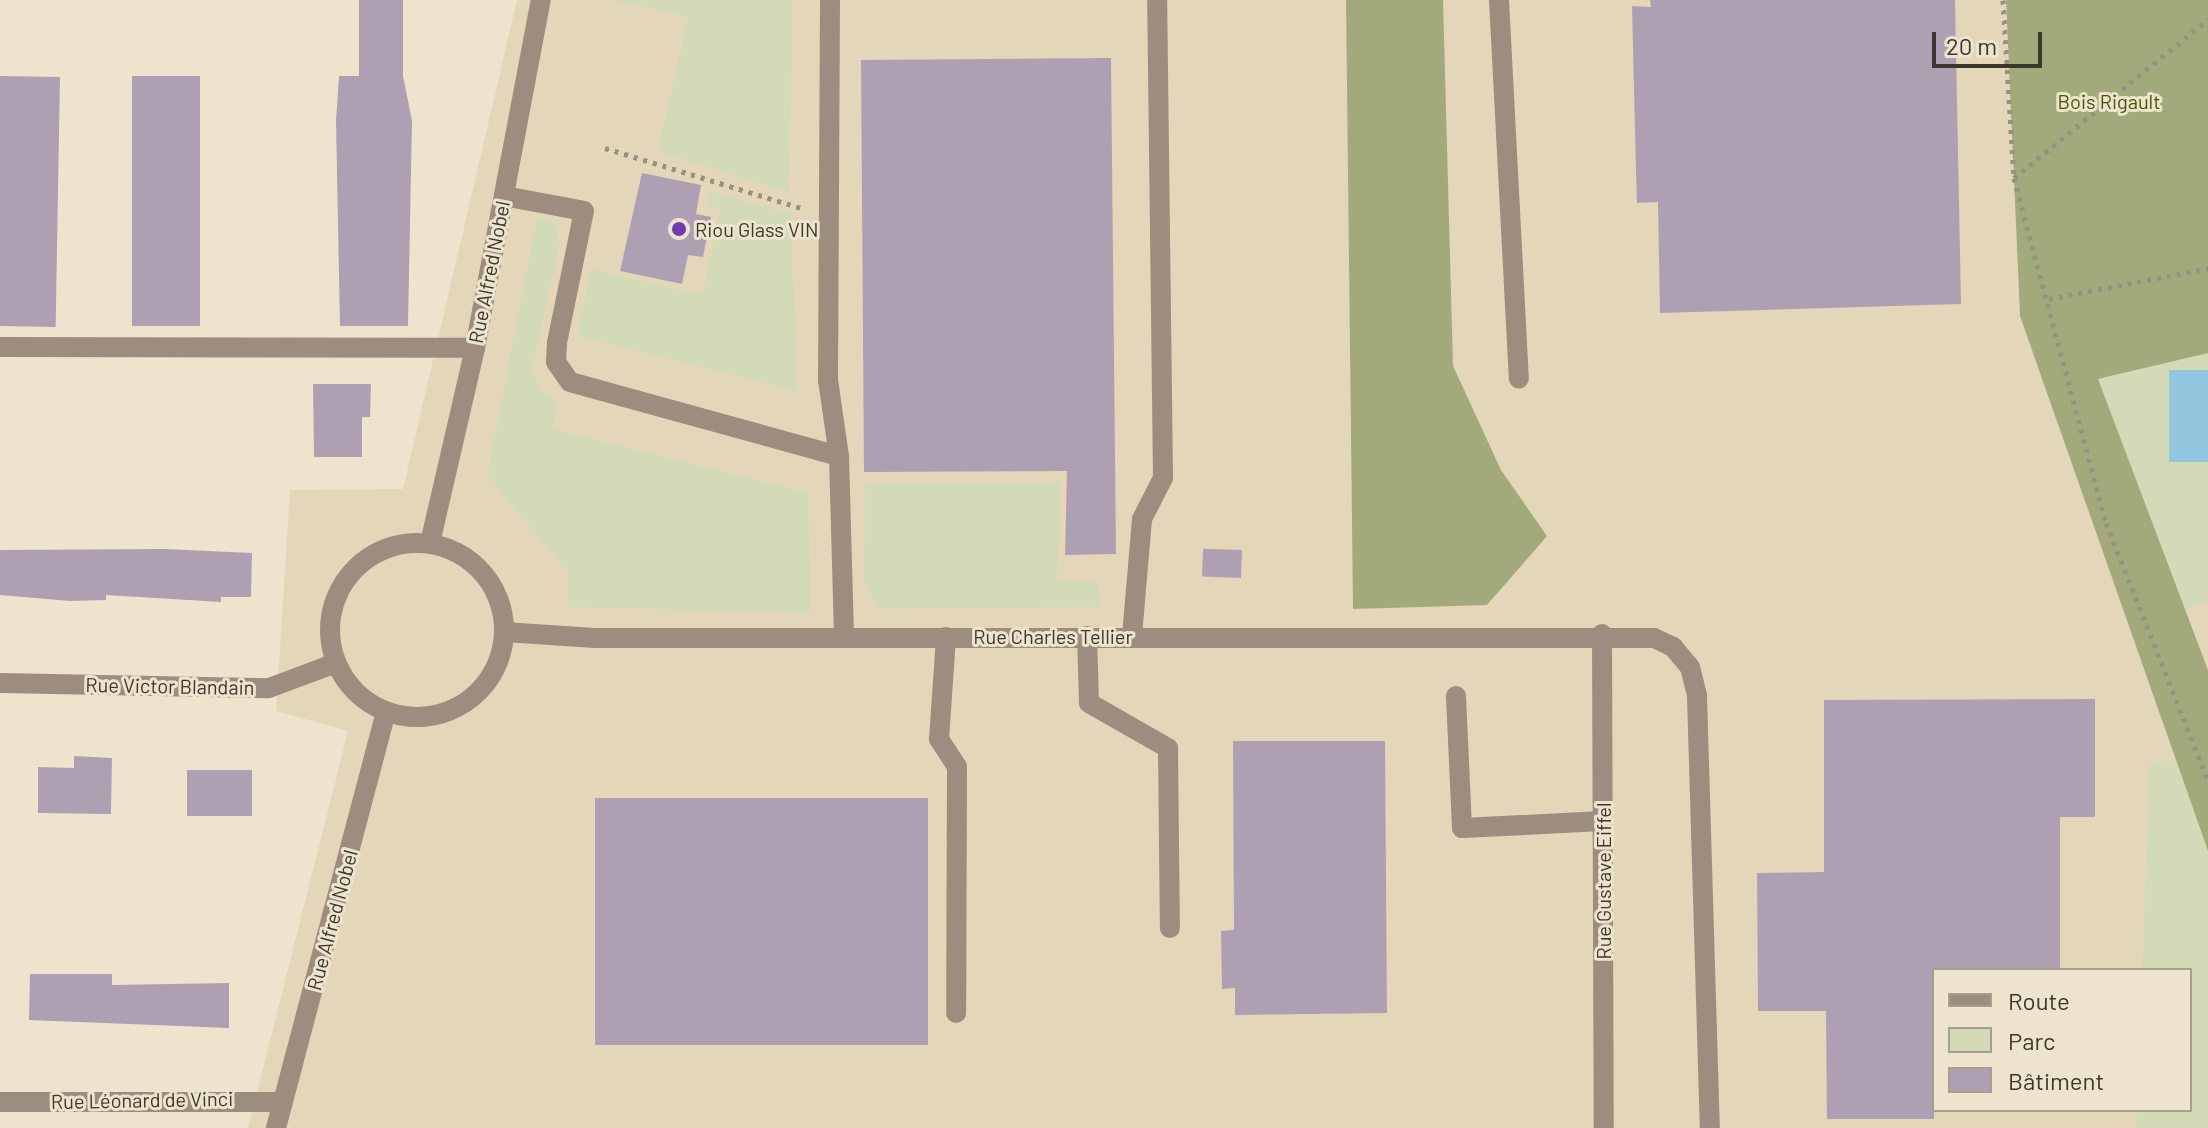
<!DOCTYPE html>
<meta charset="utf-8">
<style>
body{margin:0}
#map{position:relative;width:2208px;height:1128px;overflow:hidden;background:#eee4cd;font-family:Barlow,sans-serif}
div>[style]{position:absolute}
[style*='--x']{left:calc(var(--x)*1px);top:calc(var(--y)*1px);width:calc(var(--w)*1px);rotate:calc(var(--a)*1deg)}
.built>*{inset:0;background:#e4d7b9}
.green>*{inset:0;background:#d3dab7}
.forest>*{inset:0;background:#a2aa7c}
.water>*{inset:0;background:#93c7df;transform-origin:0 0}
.building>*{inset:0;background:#af9fb3;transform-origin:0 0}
.path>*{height:5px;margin-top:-2.5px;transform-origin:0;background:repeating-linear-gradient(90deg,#989181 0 4px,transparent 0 10px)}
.minor>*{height:20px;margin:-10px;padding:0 10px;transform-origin:10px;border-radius:10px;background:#9d8d7e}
.minor>.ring{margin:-10px;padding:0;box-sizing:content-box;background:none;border:20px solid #9d8d7e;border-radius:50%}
.dots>*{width:22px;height:22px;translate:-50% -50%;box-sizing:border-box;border:4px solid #eee4cd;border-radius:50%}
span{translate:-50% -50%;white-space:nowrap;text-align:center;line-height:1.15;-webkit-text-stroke:6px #eee4cd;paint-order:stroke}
.park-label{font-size:20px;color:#4b5405}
.poi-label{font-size:20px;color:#3b372e}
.left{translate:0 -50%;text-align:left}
.street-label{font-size:20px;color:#3b372e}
.legend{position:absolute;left:1932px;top:968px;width:260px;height:144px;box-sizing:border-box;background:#eee4cd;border:2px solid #a69f8d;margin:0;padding:10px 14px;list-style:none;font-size:24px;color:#3b372e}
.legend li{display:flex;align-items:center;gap:16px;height:40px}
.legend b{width:40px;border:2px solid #a69f8d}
.scale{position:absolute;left:1932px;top:32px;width:110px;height:36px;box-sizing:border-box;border:4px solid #3b372e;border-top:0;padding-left:10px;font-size:24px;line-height:28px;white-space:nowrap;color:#3b372e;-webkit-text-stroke:6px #eee4cd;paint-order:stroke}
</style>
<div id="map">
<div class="built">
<div style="clip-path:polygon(evenodd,517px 0,2006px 0,2020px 316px,2208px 277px,2208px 1128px,248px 1128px,348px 731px,276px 711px,290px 490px,403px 489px,517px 0,1934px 970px,2190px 970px,2190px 1110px,1934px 1110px,1934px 970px)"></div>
</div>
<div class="green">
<div style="clip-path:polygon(612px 0,793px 0,789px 193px,658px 151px,688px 17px)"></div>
<div style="clip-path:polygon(710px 191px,791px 214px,797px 391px,577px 336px,591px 269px,703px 295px,720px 208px,709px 205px)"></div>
<div style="clip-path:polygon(537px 219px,555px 223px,560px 242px,532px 370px,541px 391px,557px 404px,552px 429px,809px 493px,810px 613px,568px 607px,568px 572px,487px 475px)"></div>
<div style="clip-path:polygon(2208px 353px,2208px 601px,2184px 611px,2098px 379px)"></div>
<div style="clip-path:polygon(865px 483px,1060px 483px,1057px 582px,1097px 582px,1100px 607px,878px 609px,864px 581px)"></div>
<div style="clip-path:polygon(2175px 760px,2208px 851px,2208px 1128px,2136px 1128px,2137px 1110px,2190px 1110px,2190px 970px,2142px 970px,2150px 763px)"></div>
</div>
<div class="forest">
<div style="clip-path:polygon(1346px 0,1443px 0,1453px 366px,1501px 470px,1547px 536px,1487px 605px,1353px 609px)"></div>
<div style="clip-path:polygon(2006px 0,2208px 0,2208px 353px,2098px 379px,2208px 670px,2208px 851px,2020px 316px)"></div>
</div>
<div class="water">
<div style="left:2208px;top:370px;width:92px;height:39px;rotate:90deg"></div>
</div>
<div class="building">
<div style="clip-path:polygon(359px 0,403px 0,403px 76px,412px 121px,408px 326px,340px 326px,336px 121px,339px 76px,359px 76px)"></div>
<div style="clip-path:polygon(1650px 0,1955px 0,1961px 304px,1660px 313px,1658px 202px,1637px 203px,1636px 172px,1632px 6px,1651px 7px)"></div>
<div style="clip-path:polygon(1111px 58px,1116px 554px,1065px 555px,1067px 471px,864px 472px,861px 60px)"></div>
<div style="left:0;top:76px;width:60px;height:250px;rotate:1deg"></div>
<div style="left:132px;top:76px;width:68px;height:250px"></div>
<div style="clip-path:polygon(642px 173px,701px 185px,696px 214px,711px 217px,703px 257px,688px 255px,682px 284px,620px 271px)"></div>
<div style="clip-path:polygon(313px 384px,371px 384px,370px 417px,362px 417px,362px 457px,314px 457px)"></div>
<div style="clip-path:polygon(165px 549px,252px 553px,251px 597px,221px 597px,221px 602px,106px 595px,106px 600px,70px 601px,0 595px,0 550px)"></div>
<div style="left:1242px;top:550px;width:28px;height:39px;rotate:92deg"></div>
<div style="clip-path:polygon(2095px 699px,2095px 817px,2060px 817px,2060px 970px,1934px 970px,1934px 1119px,1827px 1119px,1826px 1011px,1758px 1011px,1757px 873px,1824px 872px,1824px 700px)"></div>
<div style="clip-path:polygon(1233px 741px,1385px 741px,1387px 1013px,1235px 1015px,1235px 988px,1222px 989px,1221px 931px,1234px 930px)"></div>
<div style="clip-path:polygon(74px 756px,112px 758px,111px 814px,38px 813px,38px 767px,74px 768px)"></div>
<div style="left:187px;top:770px;width:65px;height:46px"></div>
<div style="left:928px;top:798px;width:247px;height:333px;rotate:90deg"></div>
<div style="clip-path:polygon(30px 974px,112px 974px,112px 985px,229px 983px,229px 1028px,29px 1020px)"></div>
</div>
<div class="path">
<div style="--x:2003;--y:0;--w:178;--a:86.5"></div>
<div style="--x:2014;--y:178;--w:357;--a:75.1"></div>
<div style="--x:2106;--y:523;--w:277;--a:68.4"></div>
<div style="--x:605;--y:148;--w:205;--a:17"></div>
<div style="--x:2014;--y:178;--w:251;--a:-39.3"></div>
<div style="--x:2049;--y:299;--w:162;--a:-11"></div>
</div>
<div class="minor">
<div style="--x:830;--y:0;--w:380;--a:90.3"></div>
<div style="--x:828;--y:380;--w:77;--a:81.8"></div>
<div style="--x:1499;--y:0;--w:379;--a:87"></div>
<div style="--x:504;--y:196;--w:81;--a:10.6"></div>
<div style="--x:584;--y:211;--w:135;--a:101.6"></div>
<div style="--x:557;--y:343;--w:19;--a:93"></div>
<div style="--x:556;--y:362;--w:24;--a:55"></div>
<div style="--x:570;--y:382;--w:279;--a:15.4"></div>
<div style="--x:839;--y:456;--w:181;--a:88.4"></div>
<div style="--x:0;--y:347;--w:475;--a:0.1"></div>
<div class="ring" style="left:330px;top:543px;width:154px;height:154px"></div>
<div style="--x:430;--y:543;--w:200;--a:-77"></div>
<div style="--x:475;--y:348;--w:354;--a:-79.3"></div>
<div style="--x:505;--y:632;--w:90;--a:3.8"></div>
<div style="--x:595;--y:638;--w:1059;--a:0"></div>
<div style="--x:1654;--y:638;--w:21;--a:25"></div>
<div style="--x:1673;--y:647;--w:26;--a:50"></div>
<div style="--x:1690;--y:667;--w:30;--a:76"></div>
<div style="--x:1697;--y:696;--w:432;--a:88.3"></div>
<div style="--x:1602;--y:634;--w:494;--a:89.8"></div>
<div style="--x:1087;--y:636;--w:67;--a:88.3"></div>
<div style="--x:1089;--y:703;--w:91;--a:29.7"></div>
<div style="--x:1168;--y:748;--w:180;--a:89.4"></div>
<div style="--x:1132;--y:636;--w:117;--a:-85.1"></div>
<div style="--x:1142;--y:519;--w:46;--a:-62.9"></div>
<div style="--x:1163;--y:478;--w:478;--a:-90.7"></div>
<div style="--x:946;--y:637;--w:102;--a:93.9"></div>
<div style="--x:939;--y:739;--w:33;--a:57"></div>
<div style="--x:957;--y:767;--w:246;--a:90.2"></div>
<div style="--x:0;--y:683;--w:269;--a:1.1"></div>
<div style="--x:269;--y:688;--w:72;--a:-20.5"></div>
<div style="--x:1456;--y:696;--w:132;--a:87.4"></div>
<div style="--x:1462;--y:828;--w:141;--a:-2.8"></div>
<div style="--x:0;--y:1102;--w:283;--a:0"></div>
<div style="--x:276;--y:1128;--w:430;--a:-75.2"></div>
</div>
<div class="dots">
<div style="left:679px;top:229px;background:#723bb2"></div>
</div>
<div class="park-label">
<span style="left:2109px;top:101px">Bois Rigault</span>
</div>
<div class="poi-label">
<span class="left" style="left:695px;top:229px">Riou Glass VIN</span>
</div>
<div class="street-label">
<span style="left:489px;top:272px;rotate:-79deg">Rue Alfred Nobel</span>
<span style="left:1053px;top:636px">Rue Charles Tellier</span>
<span style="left:170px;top:686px;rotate:1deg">Rue Victor Blandain</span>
<span style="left:1603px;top:881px;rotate:-90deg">Rue Gustave Eiffel</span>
<span style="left:332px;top:920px;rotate:-75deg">Rue Alfred Nobel</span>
<span style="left:142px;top:1100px;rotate:-1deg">Rue Léonard de Vinci</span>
</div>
<ul class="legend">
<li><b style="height:10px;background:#9d8d7e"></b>Route</li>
<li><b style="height:22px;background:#d3dab7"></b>Parc</li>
<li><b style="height:22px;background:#af9fb3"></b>Bâtiment</li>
</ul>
<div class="scale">20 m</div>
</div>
